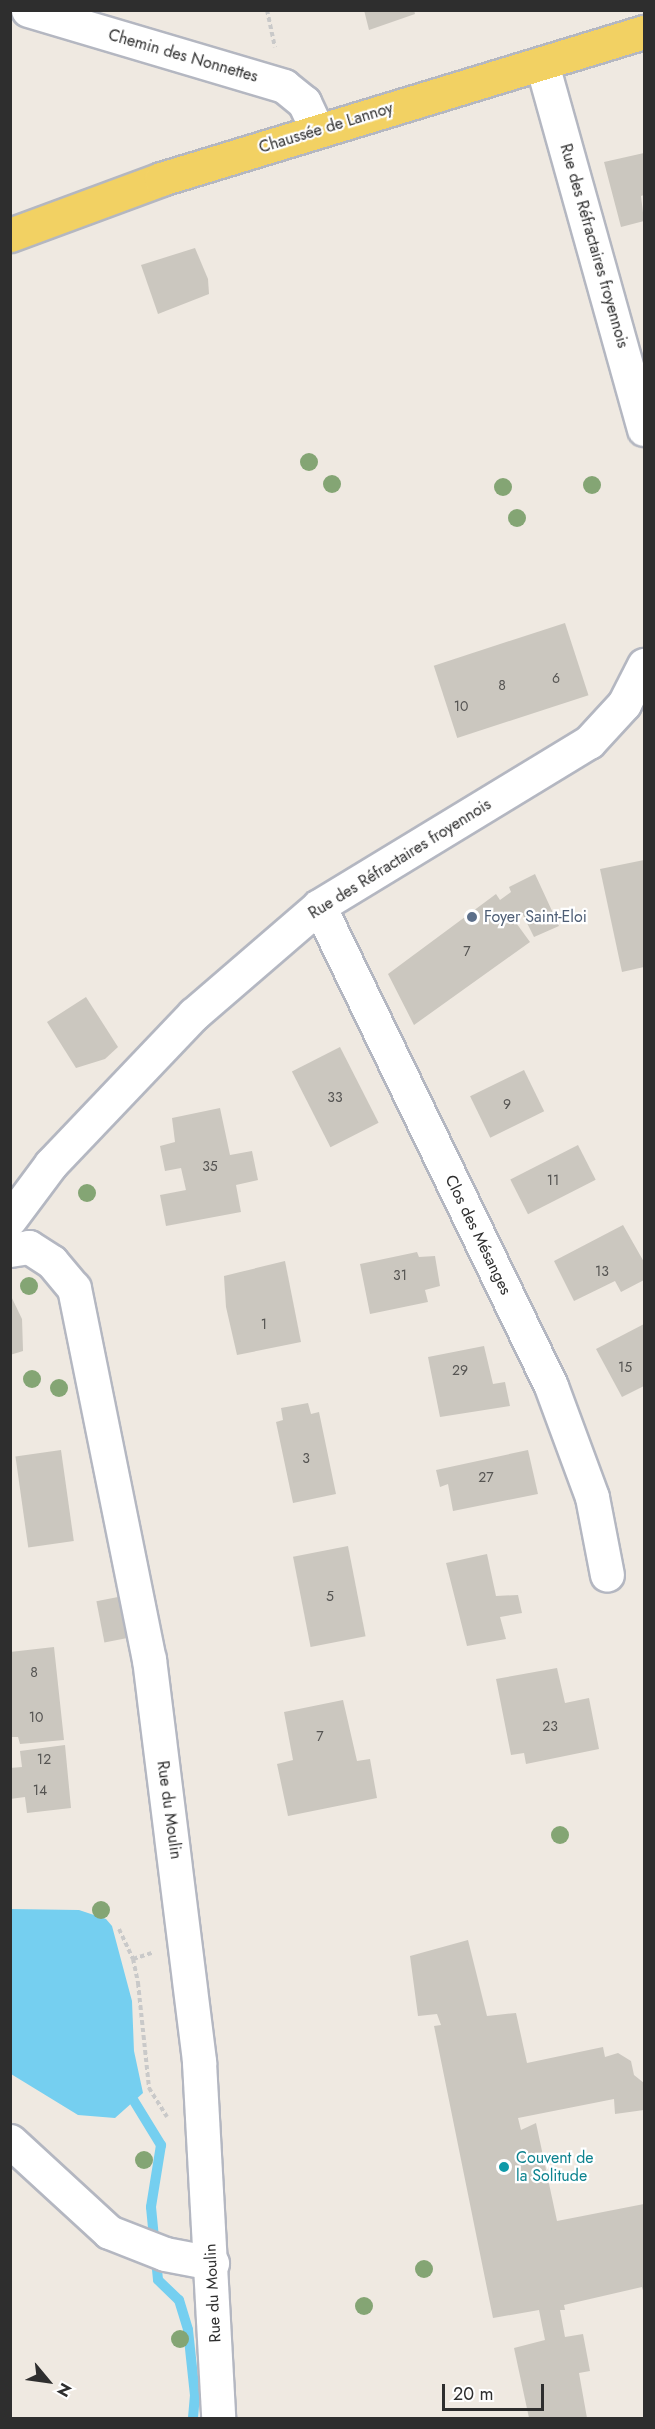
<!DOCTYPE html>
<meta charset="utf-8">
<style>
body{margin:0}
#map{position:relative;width:655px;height:2429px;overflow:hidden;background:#efe9e1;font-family:Jost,sans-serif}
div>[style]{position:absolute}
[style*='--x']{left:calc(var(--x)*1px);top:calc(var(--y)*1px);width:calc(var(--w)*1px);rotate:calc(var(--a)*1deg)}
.water>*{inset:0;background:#75cff0}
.stream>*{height:10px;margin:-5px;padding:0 5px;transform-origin:5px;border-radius:5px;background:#75cff0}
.building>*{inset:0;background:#cbc7bf;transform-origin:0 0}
.path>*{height:4px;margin-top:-2px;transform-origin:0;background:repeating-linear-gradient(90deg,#c9c9c9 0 4.5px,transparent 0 7.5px)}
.roads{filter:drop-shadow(2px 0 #b4b7c1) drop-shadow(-2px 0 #b4b7c1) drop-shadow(0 2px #b4b7c1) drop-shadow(0 -2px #b4b7c1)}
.minor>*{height:33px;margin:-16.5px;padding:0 16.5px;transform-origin:16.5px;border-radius:16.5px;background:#fff}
.major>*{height:33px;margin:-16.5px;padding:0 16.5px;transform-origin:16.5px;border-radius:16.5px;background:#f2d163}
.trees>*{width:18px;height:18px;margin:-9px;border-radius:50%;background:#84a574}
.dots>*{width:16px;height:16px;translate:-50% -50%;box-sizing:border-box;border:3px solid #fff;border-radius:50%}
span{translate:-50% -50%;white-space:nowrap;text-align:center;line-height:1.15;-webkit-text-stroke:4.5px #fff;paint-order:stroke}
.number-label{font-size:14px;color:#555452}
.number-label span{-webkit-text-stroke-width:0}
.street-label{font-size:16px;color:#2e2e2e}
.service-label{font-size:16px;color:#4e5e75}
.left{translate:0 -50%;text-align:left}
.culture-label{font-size:16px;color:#0d838f}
.frame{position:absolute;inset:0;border:12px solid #2e2e2e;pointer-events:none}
.north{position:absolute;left:18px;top:2351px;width:60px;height:60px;-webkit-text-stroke:4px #fff;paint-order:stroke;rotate:119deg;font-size:16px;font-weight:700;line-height:24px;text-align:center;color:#2e2e2e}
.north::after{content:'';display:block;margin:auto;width:21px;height:27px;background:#2e2e2e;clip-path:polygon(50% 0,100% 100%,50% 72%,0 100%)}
.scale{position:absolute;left:442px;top:2384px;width:102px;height:27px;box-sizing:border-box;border:3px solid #2e2e2e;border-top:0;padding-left:8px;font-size:18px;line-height:21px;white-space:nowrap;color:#2e2e2e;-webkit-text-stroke:4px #fff;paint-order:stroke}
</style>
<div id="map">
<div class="water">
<div style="clip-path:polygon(11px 1909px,79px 1910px,106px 1919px,112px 1926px,132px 2001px,134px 2051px,143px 2093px,115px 2118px,78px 2115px,11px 2074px)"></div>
</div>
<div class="stream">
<div style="--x:134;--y:2101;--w:52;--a:58.5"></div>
<div style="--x:161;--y:2145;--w:63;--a:99.2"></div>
<div style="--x:151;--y:2207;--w:73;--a:84.5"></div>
<div style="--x:158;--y:2280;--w:29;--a:44"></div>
<div style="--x:179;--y:2300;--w:31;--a:73"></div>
<div style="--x:188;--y:2330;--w:65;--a:83.9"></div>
<div style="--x:195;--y:2395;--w:23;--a:95"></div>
</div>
<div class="building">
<div style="clip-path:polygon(364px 10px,414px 10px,415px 14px,369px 30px)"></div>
<div style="clip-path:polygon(644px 153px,644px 195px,641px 196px,644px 221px,621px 227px,604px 162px)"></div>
<div style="clip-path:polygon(195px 248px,208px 279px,209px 294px,158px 314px,141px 265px)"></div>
<div style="left:565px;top:623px;width:76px;height:138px;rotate:72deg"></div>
<div style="clip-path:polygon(644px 860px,644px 967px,622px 972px,600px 869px)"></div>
<div style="clip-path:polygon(535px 874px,559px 926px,534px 937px,522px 913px,514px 920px,530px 942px,414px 1025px,388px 974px,496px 894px,500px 900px,511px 892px,509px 887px)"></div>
<div style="clip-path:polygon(86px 997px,118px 1047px,105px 1059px,76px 1068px,47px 1022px)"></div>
<div style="left:340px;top:1047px;width:85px;height:54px;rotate:63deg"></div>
<div style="left:524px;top:1070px;width:46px;height:60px;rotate:64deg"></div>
<div style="clip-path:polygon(220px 1108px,230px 1155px,252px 1151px,258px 1180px,236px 1185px,241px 1212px,166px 1226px,160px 1195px,186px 1190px,181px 1168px,165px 1171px,160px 1146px,175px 1142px,172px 1118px)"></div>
<div style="left:578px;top:1145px;width:39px;height:76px;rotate:63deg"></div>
<div style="clip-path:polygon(623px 1225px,644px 1262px,644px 1280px,621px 1292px,615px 1281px,574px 1301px,554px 1261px)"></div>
<div style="clip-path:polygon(417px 1252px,419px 1257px,435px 1256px,440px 1286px,425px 1290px,428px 1302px,370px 1314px,360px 1264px)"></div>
<div style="clip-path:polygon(285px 1261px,301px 1342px,237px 1355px,226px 1307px,224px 1276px)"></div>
<div style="clip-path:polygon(10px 1294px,22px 1319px,23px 1351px,10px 1355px)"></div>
<div style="clip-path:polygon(644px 1324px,644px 1386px,622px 1397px,596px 1349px)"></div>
<div style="clip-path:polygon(484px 1346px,493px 1384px,505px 1382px,510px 1406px,440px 1417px,428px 1357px)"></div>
<div style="clip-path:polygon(308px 1403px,311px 1414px,319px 1412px,336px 1494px,293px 1503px,276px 1422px,283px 1420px,281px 1408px)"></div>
<div style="left:61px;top:1450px;width:92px;height:46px;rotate:82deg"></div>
<div style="clip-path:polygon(528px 1450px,538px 1494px,453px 1511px,448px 1484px,440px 1487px,436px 1470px)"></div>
<div style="left:348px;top:1546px;width:92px;height:56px;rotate:79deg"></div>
<div style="clip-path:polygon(487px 1554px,496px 1596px,518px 1595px,522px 1613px,500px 1617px,506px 1639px,467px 1646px,446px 1563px)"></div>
<div style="left:118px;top:1597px;width:42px;height:22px;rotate:79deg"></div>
<div style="clip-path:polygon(54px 1647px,64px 1740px,20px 1744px,18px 1737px,10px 1737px,10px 1652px)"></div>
<div style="clip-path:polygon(557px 1668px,565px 1703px,589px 1698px,599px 1749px,526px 1764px,524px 1753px,511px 1755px,496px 1679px)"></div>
<div style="clip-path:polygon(343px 1700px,357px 1761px,370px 1759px,377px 1798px,288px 1816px,277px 1764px,293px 1760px,284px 1712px)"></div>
<div style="clip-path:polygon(65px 1745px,71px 1808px,27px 1813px,25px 1797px,10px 1799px,10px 1768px,22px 1767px,20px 1751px)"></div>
<div style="clip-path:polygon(468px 1940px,487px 2016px,516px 2013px,527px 2063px,603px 2047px,605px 2057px,618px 2053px,631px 2061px,634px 2075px,644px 2083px,644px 2110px,615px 2114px,614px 2099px,518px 2118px,521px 2130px,536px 2123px,557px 2221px,644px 2204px,644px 2294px,642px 2287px,564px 2305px,565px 2310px,560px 2310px,565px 2337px,583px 2334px,590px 2371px,579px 2373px,587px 2418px,529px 2418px,514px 2348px,545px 2340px,539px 2310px,493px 2318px,434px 2026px,441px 2025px,437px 2014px,418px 2016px,410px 1956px)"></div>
</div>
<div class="path">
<div style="--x:267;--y:10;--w:38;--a:78"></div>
<div style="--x:119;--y:1929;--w:33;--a:65"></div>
<div style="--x:133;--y:1959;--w:25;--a:78"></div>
<div style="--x:138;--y:1983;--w:106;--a:84"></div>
<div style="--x:149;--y:2088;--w:34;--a:58"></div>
<div style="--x:133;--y:1959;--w:20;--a:-18"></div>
</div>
<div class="roads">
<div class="minor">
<div style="--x:28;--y:10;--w:267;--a:16.5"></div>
<div style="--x:284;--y:86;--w:26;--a:39"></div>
<div style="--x:304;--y:102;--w:31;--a:65"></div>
<div style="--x:542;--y:64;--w:379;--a:74.4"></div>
<div style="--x:319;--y:906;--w:533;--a:64.2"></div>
<div style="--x:551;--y:1386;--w:118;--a:69.7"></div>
<div style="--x:592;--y:1497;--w:79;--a:79.1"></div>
<div style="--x:10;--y:1219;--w:69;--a:-53.3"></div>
<div style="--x:51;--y:1164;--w:207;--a:-46.4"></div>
<div style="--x:194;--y:1014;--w:165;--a:-40.8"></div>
<div style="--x:319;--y:906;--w:316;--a:-31.3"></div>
<div style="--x:589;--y:742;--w:52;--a:-47.4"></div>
<div style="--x:624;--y:704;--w:44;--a:-62.9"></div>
<div style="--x:10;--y:1250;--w:19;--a:-9"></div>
<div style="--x:29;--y:1247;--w:27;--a:33"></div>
<div style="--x:52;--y:1262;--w:34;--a:50"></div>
<div style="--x:74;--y:1288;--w:379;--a:78.6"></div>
<div style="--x:149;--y:1659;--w:406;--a:82.9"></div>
<div style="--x:199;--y:2062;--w:357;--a:86.9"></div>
<div style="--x:10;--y:2141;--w:134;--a:42.6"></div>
<div style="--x:109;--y:2232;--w:60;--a:21.4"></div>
<div style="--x:165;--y:2254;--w:48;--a:10.8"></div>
</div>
<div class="major">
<div style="--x:10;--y:235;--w:161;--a:-20.3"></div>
<div style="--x:161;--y:179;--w:505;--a:-16.93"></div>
</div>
</div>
<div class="trees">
<div style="left:309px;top:462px"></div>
<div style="left:332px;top:484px"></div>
<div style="left:592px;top:485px"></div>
<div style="left:503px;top:487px"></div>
<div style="left:517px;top:518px"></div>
<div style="left:87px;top:1193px"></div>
<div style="left:29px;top:1286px"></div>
<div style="left:32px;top:1379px"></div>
<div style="left:59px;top:1388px"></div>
<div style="left:560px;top:1835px"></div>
<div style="left:101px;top:1910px"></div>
<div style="left:144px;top:2160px"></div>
<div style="left:424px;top:2269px"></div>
<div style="left:364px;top:2306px"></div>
<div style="left:180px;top:2339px"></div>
</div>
<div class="dots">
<div style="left:472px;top:917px;background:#5c6f8a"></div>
<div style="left:504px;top:2167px;background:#0f9aa8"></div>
</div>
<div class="number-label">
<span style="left:556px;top:678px">6</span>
<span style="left:502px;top:685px">8</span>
<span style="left:461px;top:706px">10</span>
<span style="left:467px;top:951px">7</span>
<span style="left:335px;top:1097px">33</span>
<span style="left:507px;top:1104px">9</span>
<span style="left:210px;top:1166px">35</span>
<span style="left:553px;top:1180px">11</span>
<span style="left:602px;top:1271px">13</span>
<span style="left:400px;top:1275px">31</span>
<span style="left:264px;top:1324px">1</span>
<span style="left:625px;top:1367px">15</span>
<span style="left:460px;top:1370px">29</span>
<span style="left:306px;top:1458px">3</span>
<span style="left:486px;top:1477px">27</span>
<span style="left:330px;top:1596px">5</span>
<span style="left:34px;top:1672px">8</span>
<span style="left:36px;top:1717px">10</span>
<span style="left:550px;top:1726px">23</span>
<span style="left:320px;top:1736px">7</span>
<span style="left:44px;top:1759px">12</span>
<span style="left:40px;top:1790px">14</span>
</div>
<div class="street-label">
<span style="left:183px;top:56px;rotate:16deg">Chemin des Nonnettes</span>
<span style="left:326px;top:128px;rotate:-17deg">Chaussée de Lannoy</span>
<span style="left:594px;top:246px;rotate:74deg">Rue des Réfractaires froyennois</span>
<span style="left:400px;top:859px;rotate:-32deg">Rue des Réfractaires froyennois</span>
<span style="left:478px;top:1235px;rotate:64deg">Clos des Mésanges</span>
<span style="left:169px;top:1810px;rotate:82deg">Rue du Moulin</span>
<span style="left:213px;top:2293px;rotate:-93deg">Rue du Moulin</span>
</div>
<div class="service-label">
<span class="left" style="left:484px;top:917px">Foyer Saint-Eloi</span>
</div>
<div class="culture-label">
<span class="left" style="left:516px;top:2167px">Couvent de<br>la Solitude</span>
</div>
<div class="frame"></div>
<div class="north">N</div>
<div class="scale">20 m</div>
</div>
